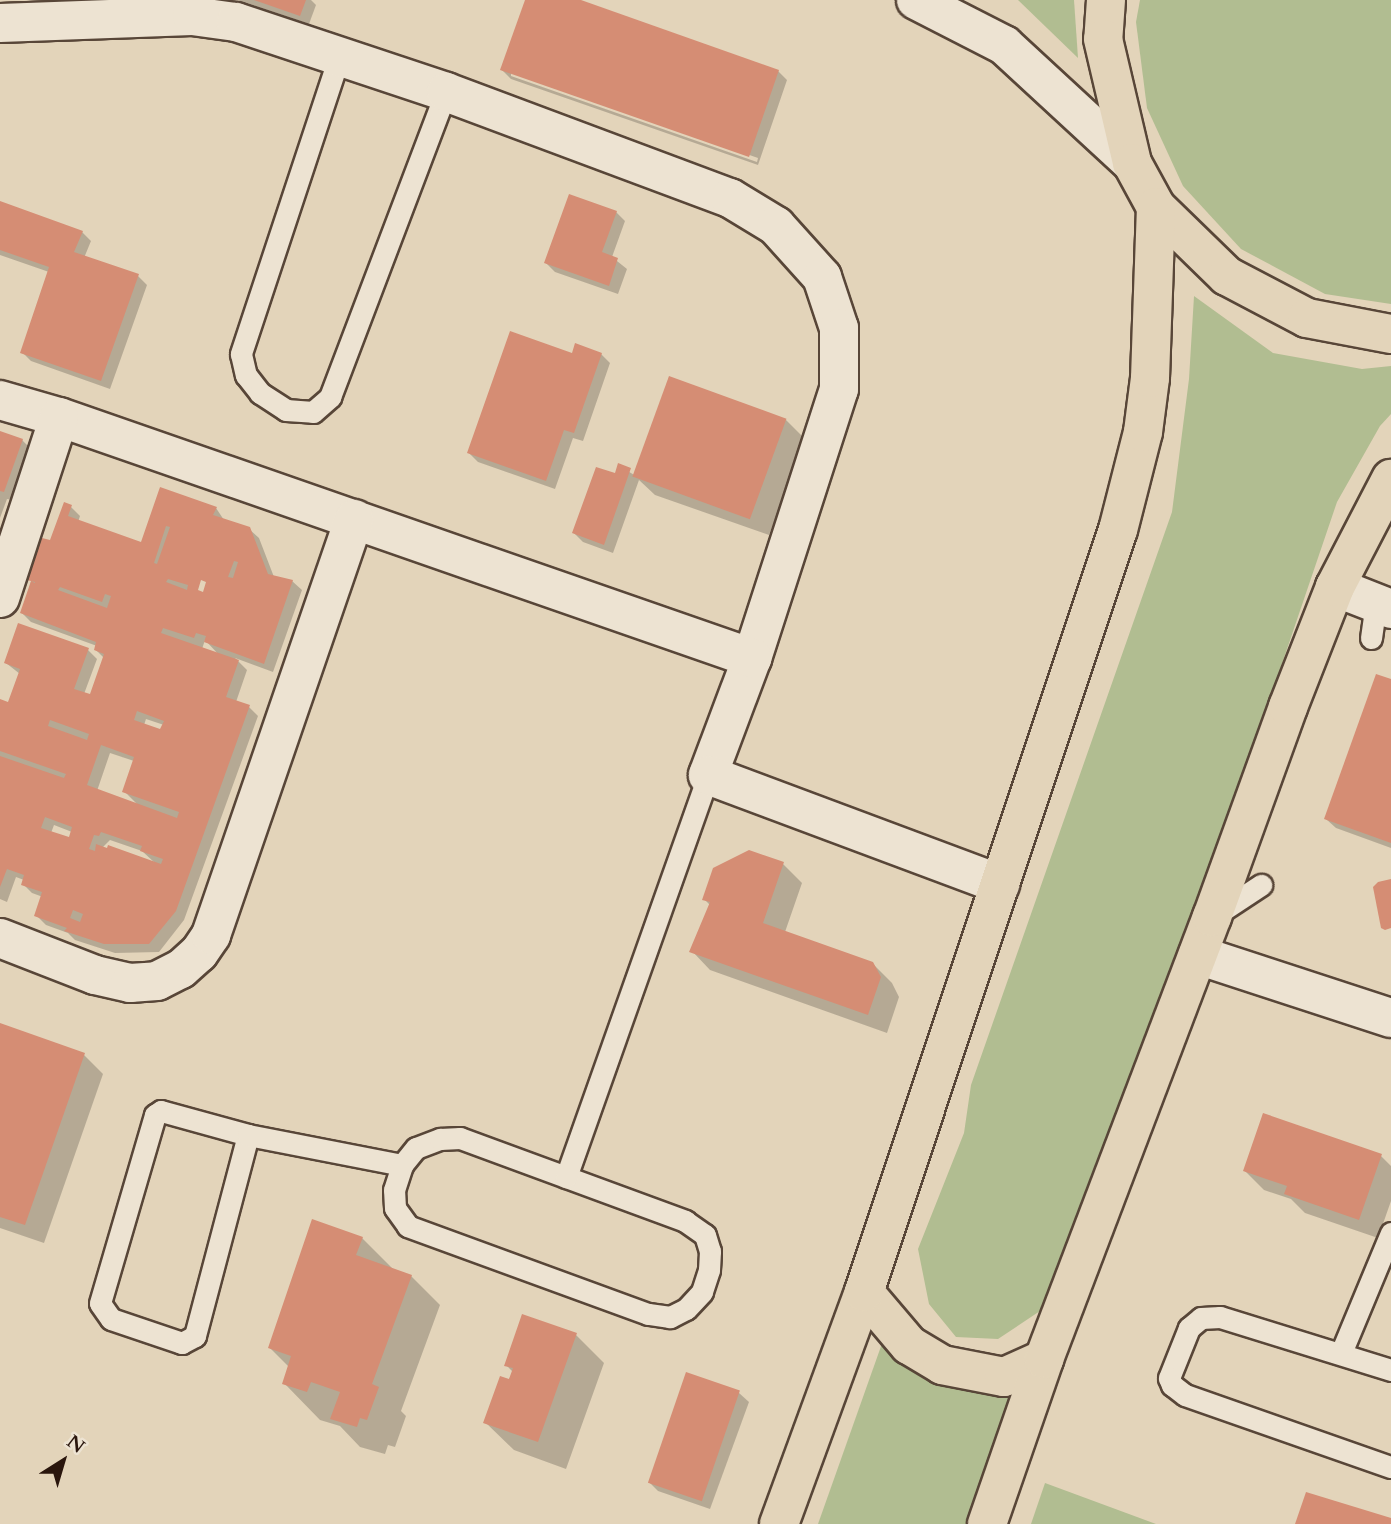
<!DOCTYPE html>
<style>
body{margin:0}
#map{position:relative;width:1391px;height:1524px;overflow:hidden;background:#e3d4ba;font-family:Cardo,serif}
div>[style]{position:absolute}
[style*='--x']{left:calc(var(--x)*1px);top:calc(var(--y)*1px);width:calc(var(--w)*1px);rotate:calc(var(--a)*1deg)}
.green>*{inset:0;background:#b1bd91}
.shadow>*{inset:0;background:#0003}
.building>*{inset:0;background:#d58d74;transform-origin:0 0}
.roads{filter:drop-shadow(2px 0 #584638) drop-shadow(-2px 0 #584638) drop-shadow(0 2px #584638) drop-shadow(0 -2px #584638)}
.lane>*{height:21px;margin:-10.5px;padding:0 10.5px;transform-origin:10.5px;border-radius:10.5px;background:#ede3d2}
.street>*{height:38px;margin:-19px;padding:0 19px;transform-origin:19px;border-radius:19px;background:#ede3d2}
.secondary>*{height:38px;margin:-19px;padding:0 19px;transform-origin:19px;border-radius:19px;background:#ede3d2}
.primary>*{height:38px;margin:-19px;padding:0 19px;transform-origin:19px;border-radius:19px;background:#e3d4ba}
span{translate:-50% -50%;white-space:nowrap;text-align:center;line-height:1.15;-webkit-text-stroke:5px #ede3d2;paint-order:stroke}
.north{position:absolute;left:28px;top:1426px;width:70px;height:70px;-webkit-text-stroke:5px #ede3d2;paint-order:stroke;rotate:37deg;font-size:19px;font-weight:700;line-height:28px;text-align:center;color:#2a160d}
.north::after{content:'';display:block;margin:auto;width:24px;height:32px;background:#2a160d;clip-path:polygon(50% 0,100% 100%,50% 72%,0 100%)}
</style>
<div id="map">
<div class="green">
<div style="clip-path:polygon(1018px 0,1074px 0,1078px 58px)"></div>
<div style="clip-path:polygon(1140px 0,1391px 0,1391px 304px,1325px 294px,1241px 249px,1183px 186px,1147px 108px,1136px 22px)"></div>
<div style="clip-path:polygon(1194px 296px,1273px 353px,1362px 369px,1391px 366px,1391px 414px,1380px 426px,1337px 502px,1120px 1140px,1097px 1160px,1040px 1311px,998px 1339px,956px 1337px,929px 1304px,918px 1249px,964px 1133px,971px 1085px,1172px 512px,1189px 379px)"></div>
<div style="clip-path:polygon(885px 1335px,1035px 1381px,986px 1524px,818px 1524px)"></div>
<div style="clip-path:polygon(1045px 1483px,1156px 1524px,1031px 1524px)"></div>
</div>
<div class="shadow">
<div style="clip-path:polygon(238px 0,311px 0,316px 5px,309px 24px)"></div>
<div style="clip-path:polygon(evenodd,527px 0,576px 0,778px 71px,787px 80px,758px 165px,511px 79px,502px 70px,527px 0,511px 72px,758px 158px,757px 162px,511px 76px,511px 72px)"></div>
<div style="clip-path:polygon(0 203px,82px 232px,91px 241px,84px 258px,138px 276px,147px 285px,110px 389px,31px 361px,22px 352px,49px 272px,0 255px)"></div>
<div style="clip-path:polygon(616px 212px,625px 221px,612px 257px,627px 269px,618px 294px,555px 272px,546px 263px)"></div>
<div style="clip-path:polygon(601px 354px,610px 363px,583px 441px,573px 438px,555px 489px,478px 462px,469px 453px,573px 355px)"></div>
<div style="clip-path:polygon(786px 420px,805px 439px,769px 535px,655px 495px,639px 480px,613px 553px,583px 542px,574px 533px,616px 475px,619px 466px,636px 476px)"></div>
<div style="clip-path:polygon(0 433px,22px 440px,31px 449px,13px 500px,7px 499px,0 518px)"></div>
<div style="clip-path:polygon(evenodd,161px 490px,216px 508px,224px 520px,249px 529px,259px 538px,274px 577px,292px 581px,302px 590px,273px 672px,235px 658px,247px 670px,236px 702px,249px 707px,258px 716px,184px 920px,159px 952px,115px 953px,75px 940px,68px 933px,46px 925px,36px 915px,43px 897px,32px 893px,23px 884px,24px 880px,16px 877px,7px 902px,0 899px,0 701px,9px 705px,20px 674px,6px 663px,88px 650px,97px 659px,84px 694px,91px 696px,104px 658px,96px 650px,97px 646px,31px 622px,22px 613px,43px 540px,51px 543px,71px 507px,80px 516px,78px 522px,142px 545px,161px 490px,200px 578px,209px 581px,204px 594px,195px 591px,200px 578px,161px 490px,205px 640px,219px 655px,202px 649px,205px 640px,161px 490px,146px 719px,164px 725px,161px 732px,144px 725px,146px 719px,161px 490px,110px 753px,134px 761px,124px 791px,139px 806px,97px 791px,110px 753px,161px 490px,54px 825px,72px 832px,70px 839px,51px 833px,54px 825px,161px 490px,110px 840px,142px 851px,155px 863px,102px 848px,110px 840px)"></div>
<div style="clip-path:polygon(1391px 681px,1391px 848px,1336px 828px,1326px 819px)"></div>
<div style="clip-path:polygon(783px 864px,802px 883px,785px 932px,872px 963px,892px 983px,899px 997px,887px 1033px,710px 970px,692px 951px,710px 905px,704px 899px)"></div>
<div style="clip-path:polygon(0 1025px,84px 1055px,103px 1074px,44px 1243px,0 1228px)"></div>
<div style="clip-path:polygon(1381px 1156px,1391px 1166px,1391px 1201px,1378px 1238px,1305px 1213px,1291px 1199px,1264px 1190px,1245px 1171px)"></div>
<div style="clip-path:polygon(362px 1238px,394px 1270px,411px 1276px,440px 1305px,401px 1411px,406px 1416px,395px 1447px,388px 1445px,385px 1454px,360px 1447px,340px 1426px,320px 1420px,284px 1383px,289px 1367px,270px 1348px)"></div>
<div style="clip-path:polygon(576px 1335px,604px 1363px,566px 1469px,514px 1450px,485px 1422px,513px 1372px,506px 1365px)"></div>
<div style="clip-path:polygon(687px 1375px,739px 1393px,749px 1402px,710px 1509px,658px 1491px,649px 1482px)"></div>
</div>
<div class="building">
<div style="clip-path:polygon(254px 0,306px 0,300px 16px)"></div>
<div style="clip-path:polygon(525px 0,581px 0,779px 70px,749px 157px,500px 70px)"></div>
<div style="clip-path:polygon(569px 194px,617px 211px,602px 252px,618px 258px,609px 286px,544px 263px)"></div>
<div style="clip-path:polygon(0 201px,83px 231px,74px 252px,139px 274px,101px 381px,20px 353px,49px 267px,0 250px)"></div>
<div style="clip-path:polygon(510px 331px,572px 353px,575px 343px,602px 353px,574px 433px,564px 430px,546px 481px,467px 453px)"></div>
<div style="left:669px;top:376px;width:125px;height:107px;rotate:20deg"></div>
<div style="clip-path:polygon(0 431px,23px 439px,4px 492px,0 491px)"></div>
<div style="clip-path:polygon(618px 463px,631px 468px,604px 545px,572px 533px,596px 467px,615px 473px)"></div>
<div style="clip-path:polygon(evenodd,160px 487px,217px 507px,213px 515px,250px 527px,268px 574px,293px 580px,264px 664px,204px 642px,206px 636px,196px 633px,194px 638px,163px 628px,161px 633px,239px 660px,226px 697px,250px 705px,176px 911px,149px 944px,104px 944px,64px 931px,67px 928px,34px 916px,42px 892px,21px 885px,24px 875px,7px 869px,0 887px,0 756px,64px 778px,66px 774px,0 751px,0 699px,8px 702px,20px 669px,4px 663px,18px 623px,89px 648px,74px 689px,90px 694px,104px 654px,94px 650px,96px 642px,20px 613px,31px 581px,35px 583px,35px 582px,27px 580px,42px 538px,50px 540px,64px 502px,72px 505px,68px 516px,141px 542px,160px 487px,166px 526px,170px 527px,157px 564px,154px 563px,166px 526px,160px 487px,234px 561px,238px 562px,233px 578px,228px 577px,234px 561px,160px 487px,168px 579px,188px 585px,187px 590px,166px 582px,168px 579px,160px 487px,201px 580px,206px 582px,203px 592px,198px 590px,201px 580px,160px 487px,60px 587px,102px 602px,105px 594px,111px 596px,107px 608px,58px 590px,60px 587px,160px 487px,137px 711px,164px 721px,160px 729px,134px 720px,137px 711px,160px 487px,50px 720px,89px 734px,87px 740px,48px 726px,50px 720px,160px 487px,101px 745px,134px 757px,122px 792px,179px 812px,177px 818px,87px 785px,101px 745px,160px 487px,45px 817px,72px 827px,69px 837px,41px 828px,45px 817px,160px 487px,101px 832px,142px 846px,140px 851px,163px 859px,161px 864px,108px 845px,107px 848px,96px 844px,95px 851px,89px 849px,94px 835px,99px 836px,101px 832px,160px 487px,73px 910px,83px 914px,80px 922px,70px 918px,73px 910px)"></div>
<div style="clip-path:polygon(1376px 674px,1391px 679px,1391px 843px,1324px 819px)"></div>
<div style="clip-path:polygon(749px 850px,784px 862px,763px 923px,873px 962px,881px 977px,868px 1015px,689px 952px,710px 902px,702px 900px,713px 868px)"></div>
<div style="clip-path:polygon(1391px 879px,1391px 928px,1385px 930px,1381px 928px,1373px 887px,1378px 882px)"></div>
<div style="clip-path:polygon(0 1023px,85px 1053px,25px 1225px,0 1217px)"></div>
<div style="clip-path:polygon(1263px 1113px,1382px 1154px,1359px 1220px,1284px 1194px,1287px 1186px,1243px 1171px)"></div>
<div style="clip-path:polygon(312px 1219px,363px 1237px,356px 1255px,412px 1275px,372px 1384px,379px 1387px,367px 1420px,360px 1418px,357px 1427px,330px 1419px,340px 1392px,311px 1382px,307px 1392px,282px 1384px,291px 1356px,268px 1348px)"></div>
<div style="clip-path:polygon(522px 1314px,577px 1333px,538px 1442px,483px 1423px,500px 1376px,509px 1379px,513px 1368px,504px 1366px)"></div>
<div style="left:686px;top:1372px;width:57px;height:117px;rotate:19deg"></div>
<div style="clip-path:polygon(1306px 1492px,1391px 1518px,1391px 1524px,1295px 1524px)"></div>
</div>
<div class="roads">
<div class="lane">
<div style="--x:340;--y:54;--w:316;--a:108.3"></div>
<div style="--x:241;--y:354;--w:22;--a:77"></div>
<div style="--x:246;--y:375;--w:23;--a:52"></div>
<div style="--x:260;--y:393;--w:31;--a:33"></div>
<div style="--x:286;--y:410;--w:27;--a:4"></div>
<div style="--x:313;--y:412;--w:23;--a:-41"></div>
<div style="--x:330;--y:397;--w:326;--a:-69.2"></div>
<div style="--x:1371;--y:638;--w:35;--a:-82"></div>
<div style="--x:1217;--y:914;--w:53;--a:-33.4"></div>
<div style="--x:161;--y:1111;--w:90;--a:15.4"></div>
<div style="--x:248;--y:1135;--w:208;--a:104.8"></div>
<div style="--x:195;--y:1336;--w:15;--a:152"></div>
<div style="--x:182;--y:1343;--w:75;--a:-161.3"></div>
<div style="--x:111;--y:1319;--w:19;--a:-125"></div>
<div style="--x:100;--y:1303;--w:196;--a:-73.7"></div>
<div style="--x:155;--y:1115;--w:7;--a:-34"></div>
<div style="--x:248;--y:1135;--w:157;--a:11"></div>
<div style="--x:460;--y:1138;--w:240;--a:20.2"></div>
<div style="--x:685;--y:1221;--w:24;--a:35"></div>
<div style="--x:705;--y:1235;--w:17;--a:73"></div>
<div style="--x:710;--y:1251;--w:19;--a:93"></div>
<div style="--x:709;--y:1270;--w:23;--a:108"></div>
<div style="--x:702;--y:1292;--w:23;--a:133"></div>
<div style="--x:686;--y:1309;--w:18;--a:153"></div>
<div style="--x:670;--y:1317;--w:22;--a:-172"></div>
<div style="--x:648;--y:1314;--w:256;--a:-159.9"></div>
<div style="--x:408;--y:1226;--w:22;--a:-126"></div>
<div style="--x:395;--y:1208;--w:18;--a:-93"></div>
<div style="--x:394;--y:1190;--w:26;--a:-72"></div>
<div style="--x:402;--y:1165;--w:22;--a:-51"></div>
<div style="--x:416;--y:1148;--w:26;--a:-21"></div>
<div style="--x:440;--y:1139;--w:20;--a:-3"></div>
<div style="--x:566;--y:1177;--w:426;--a:-70.5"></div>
<div style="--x:1341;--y:1353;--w:130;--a:-67.4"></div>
<div style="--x:1391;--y:1370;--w:179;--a:-162.8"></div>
<div style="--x:1220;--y:1317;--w:19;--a:177"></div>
<div style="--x:1201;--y:1318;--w:16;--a:140"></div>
<div style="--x:1189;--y:1328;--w:54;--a:111.8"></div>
<div style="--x:1169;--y:1378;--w:8;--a:67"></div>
<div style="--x:1172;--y:1385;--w:16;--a:38"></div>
<div style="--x:1185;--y:1395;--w:218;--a:19.3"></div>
</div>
<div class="street">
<div style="--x:0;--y:23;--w:192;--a:-2.1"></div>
<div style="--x:192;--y:16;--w:44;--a:7.8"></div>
<div style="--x:236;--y:22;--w:221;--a:18.4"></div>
<div style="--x:446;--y:92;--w:303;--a:20.5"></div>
<div style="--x:730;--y:198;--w:54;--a:31.3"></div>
<div style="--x:776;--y:226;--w:69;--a:48"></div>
<div style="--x:822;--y:277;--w:54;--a:71.6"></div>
<div style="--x:839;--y:328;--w:61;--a:90"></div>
<div style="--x:839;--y:389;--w:283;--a:107.9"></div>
<div style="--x:752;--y:658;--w:125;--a:110.6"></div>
<div style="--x:708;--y:775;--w:312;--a:20.5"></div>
<div style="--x:0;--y:400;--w:61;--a:16.1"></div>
<div style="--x:59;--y:417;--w:734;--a:19.18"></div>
<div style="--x:1335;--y:587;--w:60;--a:21.4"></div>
<div style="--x:0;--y:598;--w:190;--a:-71.9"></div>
<div style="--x:0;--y:938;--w:102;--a:21.3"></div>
<div style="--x:95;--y:975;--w:36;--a:13"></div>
<div style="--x:130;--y:983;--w:27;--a:-4"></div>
<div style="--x:157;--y:981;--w:27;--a:-27"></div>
<div style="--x:181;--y:969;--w:24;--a:-42"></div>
<div style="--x:199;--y:953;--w:22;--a:-56"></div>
<div style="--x:211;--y:935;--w:440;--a:-71"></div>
<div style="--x:1198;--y:955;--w:203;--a:18.1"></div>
</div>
<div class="secondary">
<div style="--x:916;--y:0;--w:99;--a:27.1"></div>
<div style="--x:1004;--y:45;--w:174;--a:42.7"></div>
</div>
<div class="primary">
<div style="--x:1106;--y:0;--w:39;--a:94"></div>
<div style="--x:1103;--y:39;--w:127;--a:76.8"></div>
<div style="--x:1132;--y:163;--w:50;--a:61.4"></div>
<div style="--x:1156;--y:207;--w:99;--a:44.2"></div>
<div style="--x:1227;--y:276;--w:90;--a:27.7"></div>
<div style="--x:1307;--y:318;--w:86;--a:10.8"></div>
<div style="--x:864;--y:1292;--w:70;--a:49.7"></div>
<div style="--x:909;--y:1345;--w:39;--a:31"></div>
<div style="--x:942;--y:1365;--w:63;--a:11"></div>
<div style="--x:1004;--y:1377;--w:44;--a:-24.2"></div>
<div style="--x:779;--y:1524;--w:247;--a:-69.9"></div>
<div style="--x:864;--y:1292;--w:803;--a:-71.57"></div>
<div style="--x:1118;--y:530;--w:101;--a:-75.7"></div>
<div style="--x:1143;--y:432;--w:54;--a:-82.6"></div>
<div style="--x:1150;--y:378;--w:171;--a:-88"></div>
<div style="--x:987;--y:1524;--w:175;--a:-70.9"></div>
<div style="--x:1044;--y:1359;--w:473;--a:-69.2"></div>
<div style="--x:1212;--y:917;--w:223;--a:-70.1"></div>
<div style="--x:1288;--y:707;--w:129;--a:-68.6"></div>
<div style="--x:1335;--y:587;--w:122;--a:-62.6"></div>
</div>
</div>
<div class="north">N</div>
</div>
